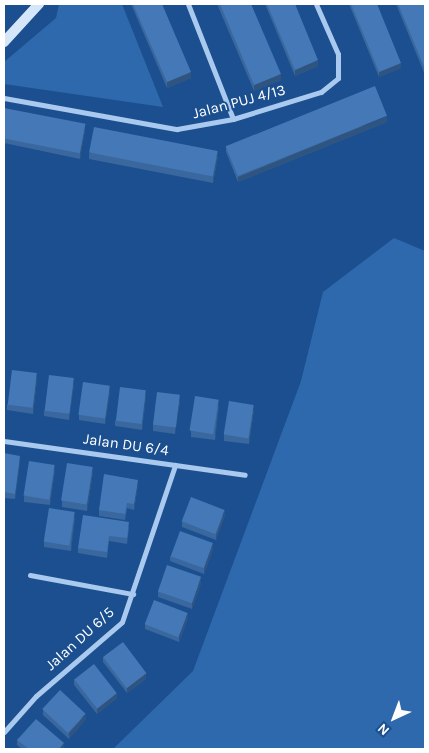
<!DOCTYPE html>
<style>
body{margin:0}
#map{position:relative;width:429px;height:753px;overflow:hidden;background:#1b4f8f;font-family:Karla,sans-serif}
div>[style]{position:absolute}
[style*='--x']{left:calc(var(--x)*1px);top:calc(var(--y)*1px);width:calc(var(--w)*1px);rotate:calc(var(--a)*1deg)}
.green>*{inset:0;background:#2e69ad}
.street>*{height:5px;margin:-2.5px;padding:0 2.5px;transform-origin:2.5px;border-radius:2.5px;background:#a9c9ee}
.secondary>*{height:10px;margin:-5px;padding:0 5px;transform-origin:5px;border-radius:5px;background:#d6e6fa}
.wall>*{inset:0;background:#3a679d}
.shaded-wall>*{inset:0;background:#305480}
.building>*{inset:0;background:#4478b7;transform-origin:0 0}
span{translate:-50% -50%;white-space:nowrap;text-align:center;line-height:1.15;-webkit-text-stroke:4px #1b4f8f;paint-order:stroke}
.street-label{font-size:15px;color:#fff}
.frame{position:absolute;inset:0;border:5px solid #fff;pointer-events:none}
.north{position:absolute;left:369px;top:693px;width:50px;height:50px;-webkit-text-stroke:4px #1b4f8f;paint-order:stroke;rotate:223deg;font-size:14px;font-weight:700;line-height:20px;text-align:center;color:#fff}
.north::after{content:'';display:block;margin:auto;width:18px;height:22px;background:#fff;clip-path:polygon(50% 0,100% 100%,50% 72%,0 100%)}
</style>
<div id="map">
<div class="green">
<div style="clip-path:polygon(59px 4px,122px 4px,163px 107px,4px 84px,4px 62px,56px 18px)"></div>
<div style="clip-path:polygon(394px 238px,425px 251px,425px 749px,113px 749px,193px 671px,301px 381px,323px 292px)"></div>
</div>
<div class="street">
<div style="--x:188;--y:4;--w:123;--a:68.6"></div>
<div style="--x:4;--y:98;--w:176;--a:10.2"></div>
<div style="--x:177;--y:129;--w:57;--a:-10.1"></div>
<div style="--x:233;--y:119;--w:92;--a:-17.1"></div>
<div style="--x:321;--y:92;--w:22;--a:-39"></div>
<div style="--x:338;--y:78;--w:24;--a:-90"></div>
<div style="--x:338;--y:54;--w:55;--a:-113.7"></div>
<div style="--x:4;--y:441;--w:243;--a:8"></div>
<div style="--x:30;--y:575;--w:105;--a:10.5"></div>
<div style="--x:4;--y:732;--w:48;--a:-48.4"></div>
<div style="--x:36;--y:696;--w:113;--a:-40.7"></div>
<div style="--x:122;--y:622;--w:166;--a:-71.3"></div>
</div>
<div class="secondary">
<div style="--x:4;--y:42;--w:52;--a:-47.4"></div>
</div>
<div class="wall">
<div style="clip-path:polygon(131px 4px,162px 4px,191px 78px,167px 88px)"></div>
<div style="clip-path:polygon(217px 4px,251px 4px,281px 80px,254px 91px)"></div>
<div style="clip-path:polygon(265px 4px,295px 4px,318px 66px,295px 76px)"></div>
<div style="clip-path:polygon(349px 4px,377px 4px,401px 68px,379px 77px)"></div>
<div style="clip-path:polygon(396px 4px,425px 4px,425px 75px)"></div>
<div style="clip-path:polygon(4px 108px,85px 130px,80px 159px,4px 143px)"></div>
<div style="clip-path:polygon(387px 122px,238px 182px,226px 152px,226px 146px)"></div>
<div style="clip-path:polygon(89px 153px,218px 157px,213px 183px,89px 159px)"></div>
<div style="clip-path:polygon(37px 379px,33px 414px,7px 410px,7px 405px)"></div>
<div style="clip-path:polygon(74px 384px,69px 420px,44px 416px,44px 411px)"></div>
<div style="clip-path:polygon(110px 391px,105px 424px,79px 420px,79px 415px)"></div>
<div style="clip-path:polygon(146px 396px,142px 430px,115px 426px,115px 421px)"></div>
<div style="clip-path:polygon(180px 400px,175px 434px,153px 431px,153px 425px)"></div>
<div style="clip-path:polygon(219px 405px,215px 440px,191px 437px,191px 431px)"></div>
<div style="clip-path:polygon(254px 410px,249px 444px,224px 441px,224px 435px)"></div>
<div style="clip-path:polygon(4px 453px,20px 461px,15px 499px,4px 498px)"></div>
<div style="clip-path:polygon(55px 470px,50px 505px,24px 502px,24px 496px)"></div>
<div style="clip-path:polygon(93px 472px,87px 511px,62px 507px,62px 501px)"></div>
<div style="clip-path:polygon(138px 485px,134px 510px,127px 508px,125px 520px,99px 516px,99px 510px)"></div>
<div style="clip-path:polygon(225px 515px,216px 540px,182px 527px,182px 521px)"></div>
<div style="clip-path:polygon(75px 517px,71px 551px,44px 547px,44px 542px)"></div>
<div style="clip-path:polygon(129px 527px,127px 544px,109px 541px,107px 558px,78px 553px,78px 548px)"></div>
<div style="clip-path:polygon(213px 549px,204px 574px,170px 561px,170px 556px)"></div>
<div style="clip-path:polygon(201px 583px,192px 609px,158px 597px,158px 591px)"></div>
<div style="clip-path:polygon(188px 618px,179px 642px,145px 629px,145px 624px)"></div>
<div style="clip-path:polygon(103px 657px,146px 679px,127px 693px,103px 662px)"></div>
<div style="clip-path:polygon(74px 679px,117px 698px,97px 714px,74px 685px)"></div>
<div style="clip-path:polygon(43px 710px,86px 719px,69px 739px,43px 715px)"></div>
<div style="clip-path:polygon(17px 740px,64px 749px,22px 749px,17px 745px)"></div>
</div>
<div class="shaded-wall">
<div style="clip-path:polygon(318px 60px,318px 66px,295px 76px,295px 70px)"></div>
<div style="clip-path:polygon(401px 63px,401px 68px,379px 77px,379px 72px)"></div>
<div style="clip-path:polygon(191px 72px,191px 78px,167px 88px,167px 82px)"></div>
<div style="clip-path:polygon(281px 74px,281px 80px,254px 91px,254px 85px)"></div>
<div style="clip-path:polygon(387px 116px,387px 122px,238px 182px,238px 177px)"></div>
<div style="clip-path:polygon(85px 124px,85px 130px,80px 159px,80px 153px)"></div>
<div style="clip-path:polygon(218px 151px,218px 157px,213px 183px,213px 178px)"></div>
<div style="clip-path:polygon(37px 373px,37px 379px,33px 414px,33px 408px)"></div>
<div style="clip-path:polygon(74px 378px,74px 384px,69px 420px,69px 414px)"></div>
<div style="clip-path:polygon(110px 386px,110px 391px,105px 424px,105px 419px)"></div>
<div style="clip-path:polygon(146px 390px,146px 396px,142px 430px,142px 425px)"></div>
<div style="clip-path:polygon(180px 395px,180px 400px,175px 434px,175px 428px)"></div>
<div style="clip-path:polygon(219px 400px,219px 405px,215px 440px,215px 434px)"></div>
<div style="clip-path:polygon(254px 405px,254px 410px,249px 444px,249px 439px)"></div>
<div style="clip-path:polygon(20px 456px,20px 461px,15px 499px,15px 494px)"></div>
<div style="clip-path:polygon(55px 465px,55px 470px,50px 505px,50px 500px)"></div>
<div style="clip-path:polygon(93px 467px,93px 472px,87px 511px,87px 505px)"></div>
<div style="clip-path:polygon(138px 480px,138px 485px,134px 510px,134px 504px)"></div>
<div style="clip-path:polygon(225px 510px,225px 515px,216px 540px,216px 535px)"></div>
<div style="clip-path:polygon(75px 512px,75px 517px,71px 551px,71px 546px)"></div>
<div style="clip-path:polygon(213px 543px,213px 549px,204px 574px,204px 568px)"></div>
<div style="clip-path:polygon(201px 577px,201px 583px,192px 609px,192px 603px)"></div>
<div style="clip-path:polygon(188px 613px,188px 618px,179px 642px,179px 636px)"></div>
<div style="clip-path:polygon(146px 673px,146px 679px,127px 693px,127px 688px)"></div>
<div style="clip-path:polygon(117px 693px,117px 698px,97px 714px,97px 709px)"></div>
<div style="clip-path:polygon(86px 714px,86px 719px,69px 739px,69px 733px)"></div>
<div style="clip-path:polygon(64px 743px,64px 749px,59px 749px)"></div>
</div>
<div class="building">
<div style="clip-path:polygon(133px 4px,162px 4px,191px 72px,167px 82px)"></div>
<div style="clip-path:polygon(220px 4px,251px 4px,281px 74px,254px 85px)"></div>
<div style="clip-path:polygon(267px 4px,295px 4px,318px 60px,295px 70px)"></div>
<div style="clip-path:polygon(351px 4px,377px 4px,401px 63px,379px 72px)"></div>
<div style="clip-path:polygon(398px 4px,425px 4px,425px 69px)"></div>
<div style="left:375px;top:86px;width:32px;height:161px;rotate:68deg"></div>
<div style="left:4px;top:108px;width:83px;height:30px;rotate:11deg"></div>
<div style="left:94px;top:127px;width:126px;height:26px;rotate:11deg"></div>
<div style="left:12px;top:370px;width:25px;height:35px;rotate:7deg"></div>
<div style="left:49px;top:375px;width:25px;height:36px;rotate:7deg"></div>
<div style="left:83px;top:382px;width:27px;height:33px;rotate:8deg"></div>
<div style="left:120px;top:387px;width:26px;height:34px;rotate:7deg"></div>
<div style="left:157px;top:392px;width:23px;height:33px;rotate:7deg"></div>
<div style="left:195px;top:396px;width:24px;height:35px;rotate:9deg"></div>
<div style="left:229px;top:401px;width:25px;height:34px;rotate:9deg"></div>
<div style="clip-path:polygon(4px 453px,20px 456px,15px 494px,4px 492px)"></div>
<div style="left:29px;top:461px;width:26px;height:35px;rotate:9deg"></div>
<div style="left:67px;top:463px;width:26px;height:38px;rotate:9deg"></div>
<div style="clip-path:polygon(104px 474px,138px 480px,134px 504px,127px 503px,125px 514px,99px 510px)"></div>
<div style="left:191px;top:497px;width:36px;height:26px;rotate:21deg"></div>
<div style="left:49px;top:508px;width:26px;height:34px;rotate:9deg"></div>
<div style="clip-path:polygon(83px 515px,129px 522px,127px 538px,109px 536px,107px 552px,78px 548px)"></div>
<div style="left:180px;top:531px;width:35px;height:27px;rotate:20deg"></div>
<div style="left:167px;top:565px;width:36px;height:28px;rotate:19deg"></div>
<div style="left:154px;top:600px;width:36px;height:26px;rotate:21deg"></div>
<div style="left:123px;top:642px;width:39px;height:25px;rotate:53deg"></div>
<div style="left:94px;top:664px;width:37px;height:25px;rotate:52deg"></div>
<div style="left:60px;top:690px;width:35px;height:26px;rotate:43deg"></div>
<div style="clip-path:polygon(36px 719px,64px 743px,59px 749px,29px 749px,17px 740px)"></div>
</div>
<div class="street-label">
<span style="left:239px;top:102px;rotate:-15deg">Jalan PUJ 4/13</span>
<span style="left:126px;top:445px;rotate:8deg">Jalan DU 6/4</span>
<span style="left:80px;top:639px;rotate:-42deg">Jalan DU 6/5</span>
</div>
<div class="frame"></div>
<div class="north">N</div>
</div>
